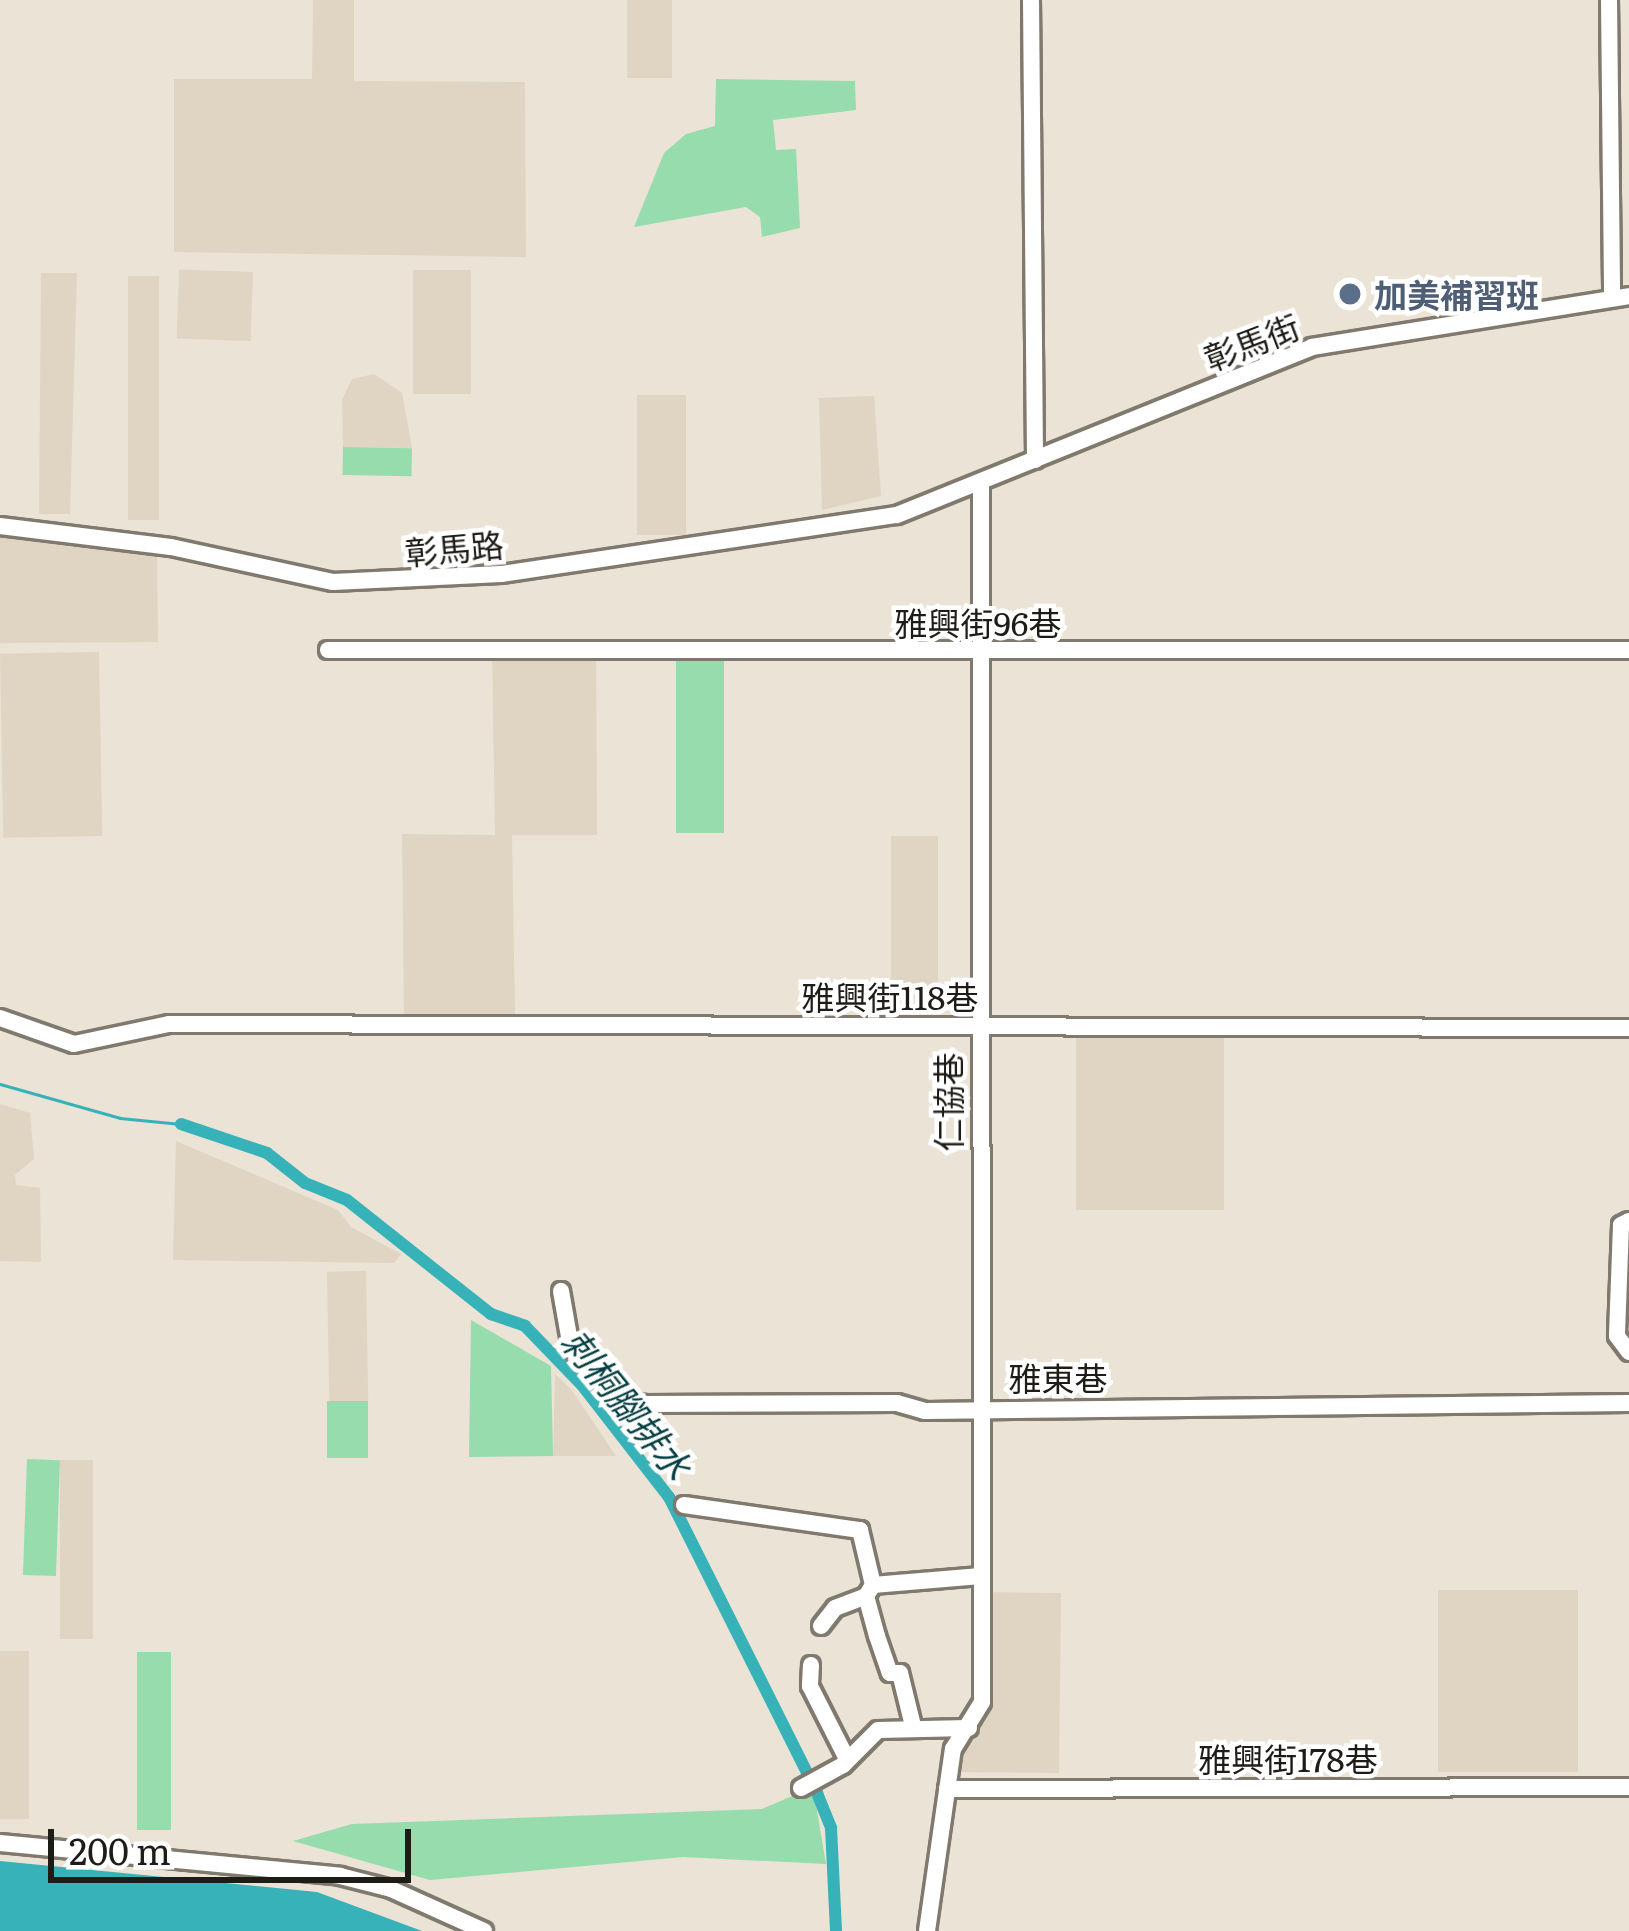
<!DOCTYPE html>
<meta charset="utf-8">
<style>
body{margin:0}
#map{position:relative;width:1629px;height:1931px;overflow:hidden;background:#eae3d6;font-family:Literata,"Noto Sans TC",serif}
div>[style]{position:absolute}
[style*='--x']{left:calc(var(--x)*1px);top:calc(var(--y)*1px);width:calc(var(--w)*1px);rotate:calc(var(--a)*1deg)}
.built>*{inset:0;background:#e0d5c2;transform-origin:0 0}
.green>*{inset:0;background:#97dcad;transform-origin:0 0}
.water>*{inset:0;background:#37b2b8}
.stream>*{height:3px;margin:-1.5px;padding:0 1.5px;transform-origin:1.5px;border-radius:1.5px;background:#37b2b8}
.canal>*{height:12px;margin:-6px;padding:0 6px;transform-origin:6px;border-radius:6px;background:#37b2b8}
.roads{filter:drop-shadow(3px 0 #80796e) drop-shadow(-3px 0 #80796e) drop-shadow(0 3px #80796e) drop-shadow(0 -3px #80796e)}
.minor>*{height:16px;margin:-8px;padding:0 8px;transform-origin:8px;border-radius:8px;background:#fff}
.dots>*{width:33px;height:33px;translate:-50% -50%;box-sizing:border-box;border:6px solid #fff;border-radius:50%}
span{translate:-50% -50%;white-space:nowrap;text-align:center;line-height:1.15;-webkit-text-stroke:9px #fff;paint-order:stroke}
.service-label{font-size:33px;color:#4e5e75;font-weight:700}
.left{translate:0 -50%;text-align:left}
.street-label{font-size:33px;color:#1e1c17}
.water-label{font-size:36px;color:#063f41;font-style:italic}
.scale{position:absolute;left:48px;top:1829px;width:363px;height:54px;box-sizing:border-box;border:6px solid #1e1c17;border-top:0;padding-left:15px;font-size:36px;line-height:42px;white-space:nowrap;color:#1e1c17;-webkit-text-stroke:9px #fff;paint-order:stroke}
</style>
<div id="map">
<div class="built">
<div style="clip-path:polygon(313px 0,354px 0,354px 81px,525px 82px,526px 257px,174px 252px,174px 79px,312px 79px)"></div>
<div style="left:627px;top:0;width:45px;height:78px"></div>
<div style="left:471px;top:270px;width:124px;height:58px;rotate:90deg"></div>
<div style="left:253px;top:272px;width:69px;height:74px;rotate:92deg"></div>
<div style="clip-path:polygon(41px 273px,77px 273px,70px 514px,39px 514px)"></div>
<div style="left:128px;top:276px;width:31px;height:244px"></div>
<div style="clip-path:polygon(374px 374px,402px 393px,412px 448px,343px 447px,342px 400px,352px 379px)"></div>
<div style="left:637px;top:395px;width:49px;height:140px"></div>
<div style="clip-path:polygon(874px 396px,881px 496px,822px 510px,819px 398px)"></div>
<div style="clip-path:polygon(0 523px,157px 545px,158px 642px,0 643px)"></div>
<div style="clip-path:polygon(492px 650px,596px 652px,597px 835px,512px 835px,515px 1017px,404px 1017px,402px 834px,495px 835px)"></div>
<div style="left:99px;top:652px;width:184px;height:99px;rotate:89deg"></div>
<div style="left:891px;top:836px;width:47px;height:182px"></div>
<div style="left:1224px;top:1028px;width:182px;height:148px;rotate:90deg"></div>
<div style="clip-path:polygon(0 1104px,30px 1113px,34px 1159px,15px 1175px,16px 1185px,40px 1188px,41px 1262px,0 1261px)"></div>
<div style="clip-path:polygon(176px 1141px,338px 1210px,351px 1227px,401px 1254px,394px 1263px,173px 1260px)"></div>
<div style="left:366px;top:1271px;width:130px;height:39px;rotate:89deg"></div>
<div style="clip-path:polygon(555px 1374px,571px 1389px,616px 1456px,553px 1456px)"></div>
<div style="left:60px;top:1460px;width:33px;height:179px"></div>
<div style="left:1438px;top:1590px;width:140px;height:182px"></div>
<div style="clip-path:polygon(979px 1592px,1061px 1593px,1059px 1773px,950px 1772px,980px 1708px)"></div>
<div style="left:0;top:1651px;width:29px;height:168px"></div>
</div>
<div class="green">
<div style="clip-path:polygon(716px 79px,855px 81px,856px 110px,773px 120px,776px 150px,796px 149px,800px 228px,762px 237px,760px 217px,746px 207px,634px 227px,664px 153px,686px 134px,715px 126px)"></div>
<div style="left:343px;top:447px;width:69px;height:28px;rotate:1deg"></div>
<div style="left:676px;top:652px;width:48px;height:181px"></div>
<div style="clip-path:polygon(471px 1320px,551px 1366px,553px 1456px,469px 1457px)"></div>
<div style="left:327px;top:1401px;width:41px;height:57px"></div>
<div style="left:27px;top:1459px;width:33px;height:116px;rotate:2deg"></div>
<div style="left:137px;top:1652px;width:34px;height:178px"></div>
<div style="clip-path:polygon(813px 1787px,826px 1864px,683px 1857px,430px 1880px,293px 1841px,352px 1824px,762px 1809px)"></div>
</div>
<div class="water">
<div style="clip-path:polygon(0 1861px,317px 1892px,422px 1931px,0 1931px)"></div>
</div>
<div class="stream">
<div style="--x:0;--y:1084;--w:125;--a:15.8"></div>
<div style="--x:120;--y:1118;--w:61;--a:5.6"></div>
</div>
<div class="canal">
<div style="--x:181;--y:1124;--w:91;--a:18.6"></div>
<div style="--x:267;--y:1153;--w:48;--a:38.3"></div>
<div style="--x:305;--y:1183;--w:45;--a:22"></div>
<div style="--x:347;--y:1200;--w:184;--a:38.4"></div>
<div style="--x:491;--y:1314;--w:36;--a:19"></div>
<div style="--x:525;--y:1326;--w:82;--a:46"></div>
<div style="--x:582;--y:1385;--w:142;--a:52.2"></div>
<div style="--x:669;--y:1497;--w:331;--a:63.4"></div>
<div style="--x:817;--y:1793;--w:38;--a:68"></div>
<div style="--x:831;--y:1828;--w:103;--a:87.2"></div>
</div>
<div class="roads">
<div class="minor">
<div style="--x:1031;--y:0;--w:460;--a:89.5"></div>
<div style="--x:1609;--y:0;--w:298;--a:89.4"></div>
<div style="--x:0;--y:526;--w:172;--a:7"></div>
<div style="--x:171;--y:547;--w:166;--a:12.2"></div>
<div style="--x:333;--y:582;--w:168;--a:-2.7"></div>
<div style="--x:501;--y:574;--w:400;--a:-8.5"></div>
<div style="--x:897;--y:515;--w:448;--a:-22"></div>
<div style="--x:1312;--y:347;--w:321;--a:-9.1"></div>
<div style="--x:328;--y:650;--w:1301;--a:0"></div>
<div style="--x:0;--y:1018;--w:78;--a:19.4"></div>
<div style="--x:74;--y:1044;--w:97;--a:-11.9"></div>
<div style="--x:169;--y:1024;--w:1460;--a:0.16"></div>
<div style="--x:1629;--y:1221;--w:9;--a:153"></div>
<div style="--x:1621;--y:1225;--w:111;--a:92.1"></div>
<div style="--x:1617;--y:1336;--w:20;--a:53"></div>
<div style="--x:561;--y:1291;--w:58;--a:80"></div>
<div style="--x:571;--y:1348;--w:66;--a:49.3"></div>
<div style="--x:614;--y:1398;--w:31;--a:11"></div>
<div style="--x:644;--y:1404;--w:253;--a:-0.2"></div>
<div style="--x:897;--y:1403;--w:29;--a:16"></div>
<div style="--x:925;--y:1411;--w:704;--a:-0.65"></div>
<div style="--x:684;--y:1505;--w:178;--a:8.1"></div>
<div style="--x:860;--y:1530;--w:57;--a:76.7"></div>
<div style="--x:873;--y:1585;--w:108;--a:-4.8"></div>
<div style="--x:873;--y:1585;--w:13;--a:122"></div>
<div style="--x:866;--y:1596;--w:41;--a:74.6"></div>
<div style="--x:877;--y:1636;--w:39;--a:71"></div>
<div style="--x:890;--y:1673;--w:10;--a:0"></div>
<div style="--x:900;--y:1673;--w:55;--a:76.2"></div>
<div style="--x:821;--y:1626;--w:23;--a:-52"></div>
<div style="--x:835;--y:1608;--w:33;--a:-21"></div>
<div style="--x:811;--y:1665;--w:21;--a:93"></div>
<div style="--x:810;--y:1686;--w:82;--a:63.1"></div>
<div style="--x:801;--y:1788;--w:48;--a:-28.7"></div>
<div style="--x:843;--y:1765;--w:49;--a:-45"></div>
<div style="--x:878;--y:1730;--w:91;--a:-1.3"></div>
<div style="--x:947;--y:1789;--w:682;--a:-0.17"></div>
<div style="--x:0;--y:1843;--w:342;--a:5.5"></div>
<div style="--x:340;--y:1876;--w:53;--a:14.3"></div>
<div style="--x:391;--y:1889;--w:102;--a:24.3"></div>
<div style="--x:927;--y:1931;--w:184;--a:-81.9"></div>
<div style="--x:953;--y:1749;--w:55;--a:-58.3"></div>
<div style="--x:982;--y:1702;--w:1219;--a:-90.05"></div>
</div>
</div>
<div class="dots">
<div style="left:1350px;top:294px;background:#5c6f8a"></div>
</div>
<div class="service-label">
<span class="left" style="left:1374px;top:294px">加美補習班</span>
</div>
<div class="street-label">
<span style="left:1251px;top:341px;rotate:-21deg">彰馬街</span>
<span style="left:454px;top:547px;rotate:-5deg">彰馬路</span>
<span style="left:978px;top:622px">雅興街96巷</span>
<span style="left:890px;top:996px">雅興街118巷</span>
<span style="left:947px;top:1102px;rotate:-90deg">仁協巷</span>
<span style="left:1058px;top:1377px">雅東巷</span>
<span style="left:1288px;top:1758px">雅興街178巷</span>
</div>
<div class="water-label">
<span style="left:628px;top:1403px;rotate:51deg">刺桐腳排水</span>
</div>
<div class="scale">200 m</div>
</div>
